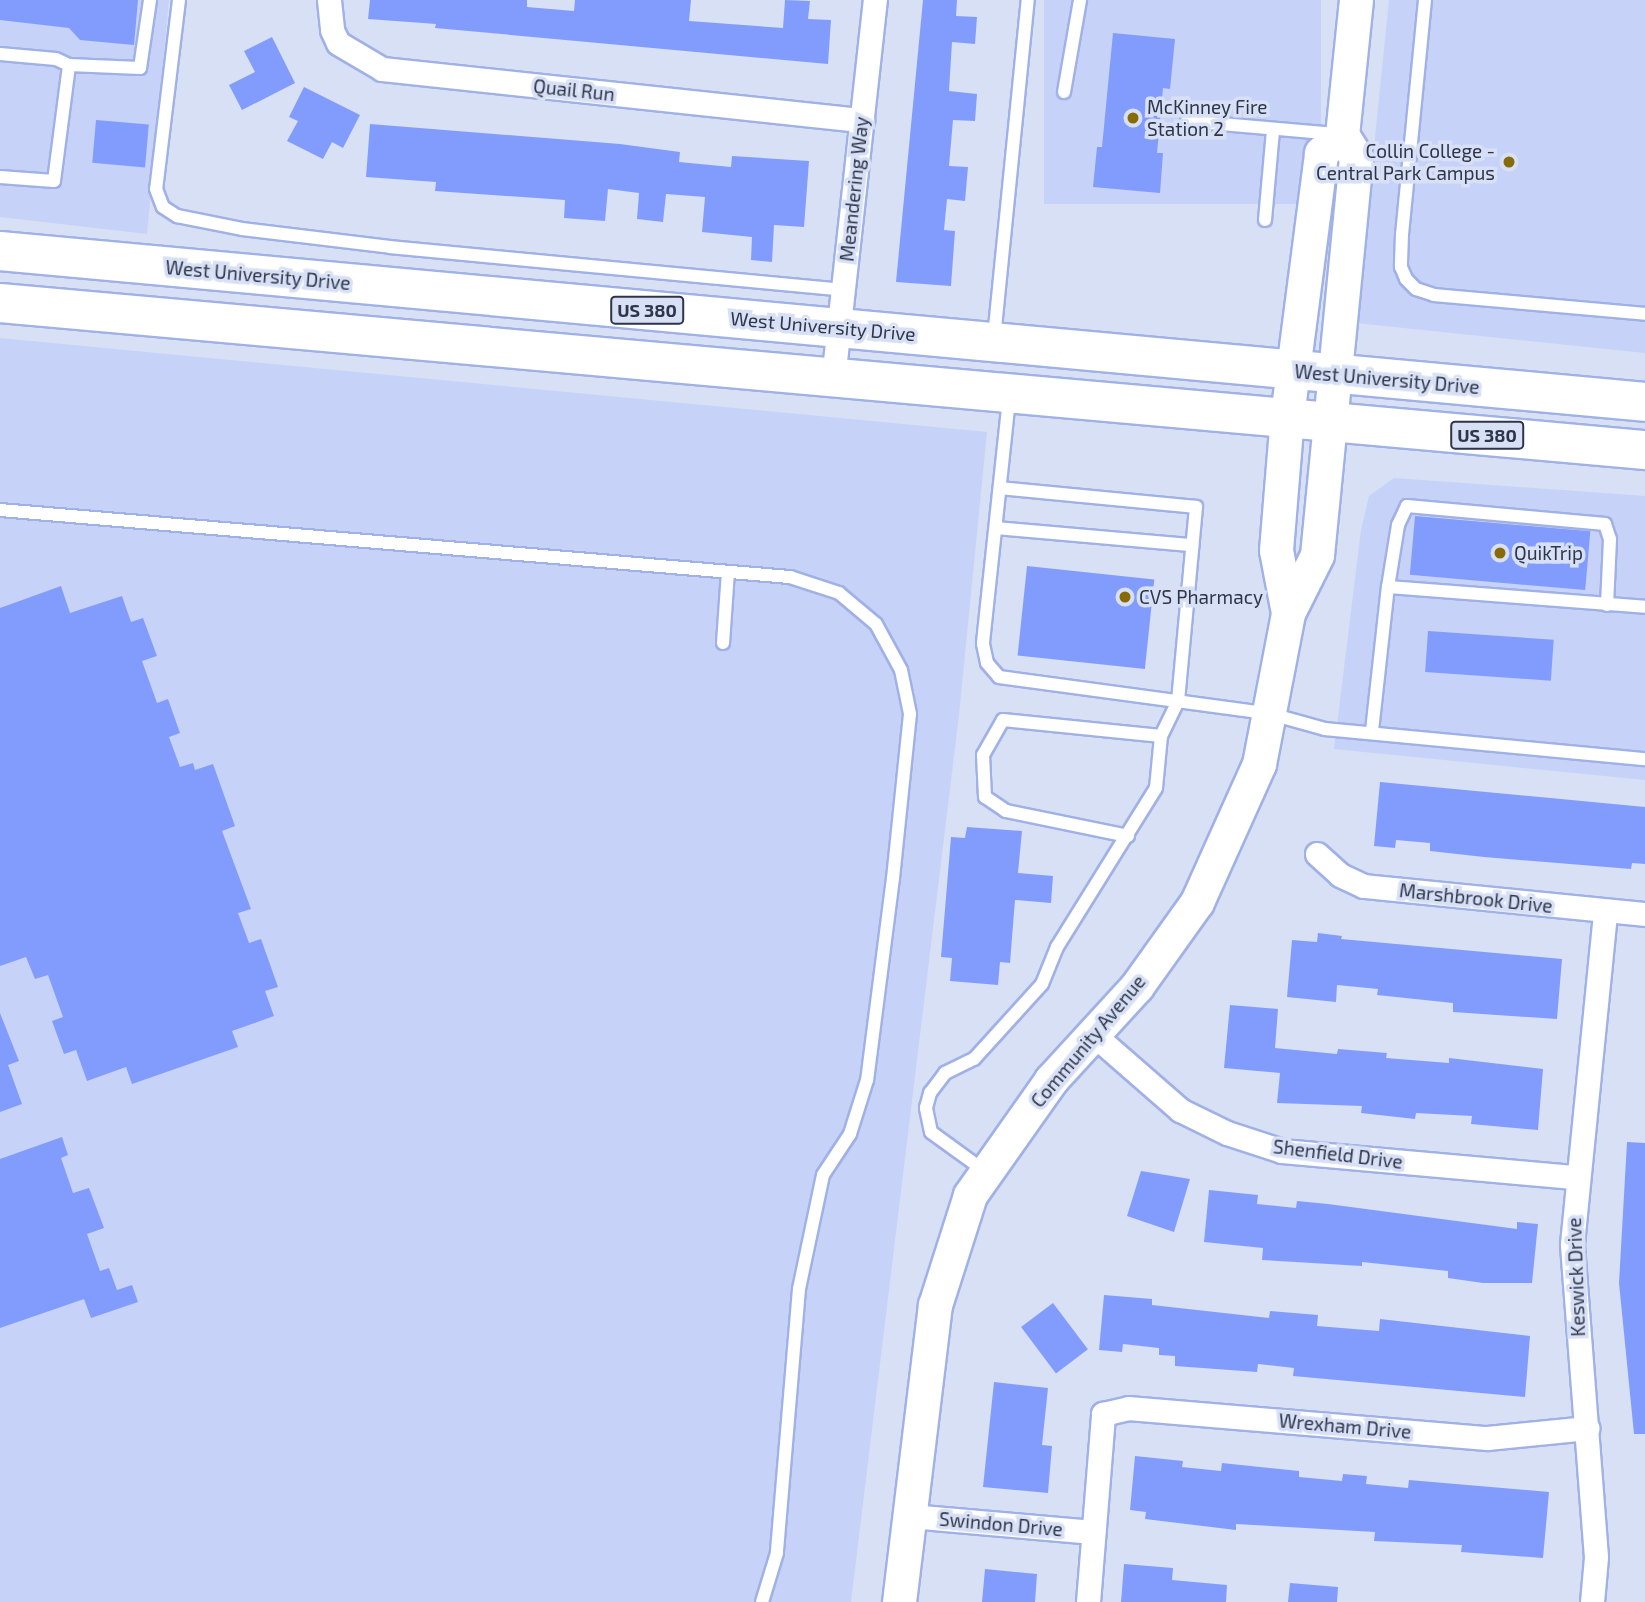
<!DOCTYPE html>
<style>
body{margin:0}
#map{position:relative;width:1645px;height:1602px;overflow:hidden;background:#d8e0f6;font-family:"Exo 2",sans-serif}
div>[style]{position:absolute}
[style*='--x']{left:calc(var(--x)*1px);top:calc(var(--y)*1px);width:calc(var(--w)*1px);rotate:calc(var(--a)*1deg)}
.built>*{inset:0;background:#c6d2f8;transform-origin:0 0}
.building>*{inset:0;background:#829cfe;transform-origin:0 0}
.roads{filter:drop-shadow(2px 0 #a0b1e6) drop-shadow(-2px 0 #a0b1e6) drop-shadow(0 2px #a0b1e6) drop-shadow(0 -2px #a0b1e6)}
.lane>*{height:12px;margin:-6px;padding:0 6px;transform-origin:6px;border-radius:6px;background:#fff}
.street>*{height:23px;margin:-11.5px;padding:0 11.5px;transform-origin:11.5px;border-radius:11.5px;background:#fff}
.secondary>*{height:33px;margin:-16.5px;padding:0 16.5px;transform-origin:16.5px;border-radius:16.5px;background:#fff}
.highway>*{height:38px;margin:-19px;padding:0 19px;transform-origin:19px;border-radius:19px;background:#fff}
.dots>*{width:19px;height:19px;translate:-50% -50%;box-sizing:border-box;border:4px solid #d8e0f6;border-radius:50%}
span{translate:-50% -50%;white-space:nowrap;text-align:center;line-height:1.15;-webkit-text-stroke:7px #d8e0f6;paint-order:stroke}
.shield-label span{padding:2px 5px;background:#d8e0f6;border:2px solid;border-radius:5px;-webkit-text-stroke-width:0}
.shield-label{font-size:18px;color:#2e354a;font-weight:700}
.street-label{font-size:19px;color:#2e354a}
.poi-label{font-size:19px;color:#2e354a}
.left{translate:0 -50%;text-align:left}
.right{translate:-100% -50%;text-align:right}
</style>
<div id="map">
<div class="built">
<div style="clip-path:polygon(0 0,169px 0,147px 234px,0 217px)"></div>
<div style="left:1044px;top:0;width:277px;height:204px"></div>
<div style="clip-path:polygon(1389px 0,1645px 0,1645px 353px,1356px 323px)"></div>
<div style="clip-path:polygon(0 338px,987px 432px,959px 715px,851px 1602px,0 1602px)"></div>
<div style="clip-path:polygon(1394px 478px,1645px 496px,1645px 780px,1334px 749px,1361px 530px,1369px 496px)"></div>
</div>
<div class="building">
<div style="clip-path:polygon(0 0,138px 0,134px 45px,80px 40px,69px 28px,0 20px)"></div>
<div style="clip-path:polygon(370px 0,527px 0,527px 7px,574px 11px,575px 0,691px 0,689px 21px,783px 28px,785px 0,810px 1px,808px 19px,831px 20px,828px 64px,435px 28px,436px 24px,368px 19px)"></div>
<div style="clip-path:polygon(923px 0,957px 0,956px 16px,977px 17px,975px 44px,952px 42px,949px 91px,977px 94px,975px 121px,953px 120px,949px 166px,968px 167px,965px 201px,947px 199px,944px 230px,955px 231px,951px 286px,896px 282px)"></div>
<div style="clip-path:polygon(1113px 33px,1175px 39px,1170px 89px,1163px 88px,1157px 153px,1163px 153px,1160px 193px,1093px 187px,1097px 147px,1102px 147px)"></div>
<div style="clip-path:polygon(272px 37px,295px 83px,242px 110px,229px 85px,255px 72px,244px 51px)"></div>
<div style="clip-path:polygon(304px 87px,360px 115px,343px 148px,332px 142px,323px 159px,287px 141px,298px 121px,289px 117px)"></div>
<div style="left:96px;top:120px;width:53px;height:43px;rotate:5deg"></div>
<div style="clip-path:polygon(370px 124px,620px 144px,680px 152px,679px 162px,731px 167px,732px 156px,809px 161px,804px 227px,774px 225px,772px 262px,751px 260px,752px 237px,702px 232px,705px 197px,666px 194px,663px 222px,637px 219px,639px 193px,608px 189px,605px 221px,564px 218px,565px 200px,435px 191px,436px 182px,366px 177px)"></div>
<div style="left:1415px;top:516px;width:176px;height:59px;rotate:5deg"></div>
<div style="left:1027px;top:566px;width:128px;height:90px;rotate:6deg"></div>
<div style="clip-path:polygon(61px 586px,70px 613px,122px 596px,131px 622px,143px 618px,157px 656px,142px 661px,157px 703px,168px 699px,180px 733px,169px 737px,180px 767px,193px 763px,195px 770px,213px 764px,235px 826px,222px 831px,251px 909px,238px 913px,249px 943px,261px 939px,278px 987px,265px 991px,274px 1016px,232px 1031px,238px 1047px,132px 1084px,126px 1067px,87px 1081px,76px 1050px,64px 1054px,52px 1021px,63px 1017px,48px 975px,35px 979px,26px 957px,0 966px,0 608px)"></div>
<div style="left:1428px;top:631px;width:126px;height:41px;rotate:4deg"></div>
<div style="clip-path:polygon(1380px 782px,1645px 807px,1645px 864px,1632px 863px,1631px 869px,1484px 857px,1430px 851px,1430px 843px,1396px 840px,1395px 848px,1374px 846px)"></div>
<div style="clip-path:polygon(967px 827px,1022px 831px,1018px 873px,1053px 876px,1051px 903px,1015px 900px,1010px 963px,1000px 962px,998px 985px,950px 981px,952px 958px,941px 957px,951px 837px,965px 838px)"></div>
<div style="clip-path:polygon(1318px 933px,1342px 936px,1341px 939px,1562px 959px,1557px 1019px,1453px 1012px,1453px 1003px,1377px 995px,1378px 989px,1337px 985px,1336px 1002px,1287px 997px,1292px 940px,1317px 942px)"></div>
<div style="clip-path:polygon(1230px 1005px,1278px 1009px,1275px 1048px,1337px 1054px,1338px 1049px,1387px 1053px,1386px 1058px,1449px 1063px,1449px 1058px,1543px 1069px,1538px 1130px,1471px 1124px,1472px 1116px,1416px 1113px,1415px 1119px,1361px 1113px,1362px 1106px,1277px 1103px,1280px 1073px,1224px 1068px)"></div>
<div style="clip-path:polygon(0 1013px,19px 1061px,8px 1065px,22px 1104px,0 1112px)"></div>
<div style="clip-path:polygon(62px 1137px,68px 1155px,61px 1158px,73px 1193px,89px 1188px,104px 1228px,87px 1234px,100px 1271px,109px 1268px,117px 1290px,132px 1285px,138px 1302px,91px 1318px,84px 1299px,0 1328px,0 1159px)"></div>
<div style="clip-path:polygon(1627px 1142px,1645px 1143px,1645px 1434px,1634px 1434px,1619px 1283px)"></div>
<div style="clip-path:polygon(1141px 1171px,1190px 1179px,1174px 1232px,1127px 1216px)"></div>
<div style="clip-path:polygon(1209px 1190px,1258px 1195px,1257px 1204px,1296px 1208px,1297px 1201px,1328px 1204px,1517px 1229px,1517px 1222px,1538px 1224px,1532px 1283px,1483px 1283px,1448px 1278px,1448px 1271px,1362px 1262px,1362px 1266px,1262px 1260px,1263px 1248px,1204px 1242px)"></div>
<div style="clip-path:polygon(1104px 1295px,1152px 1299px,1152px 1305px,1269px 1318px,1270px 1311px,1318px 1315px,1317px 1326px,1379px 1331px,1380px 1319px,1530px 1336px,1525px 1397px,1293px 1376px,1294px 1368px,1258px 1364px,1257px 1372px,1175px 1366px,1175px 1356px,1159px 1355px,1159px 1348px,1123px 1344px,1122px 1352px,1099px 1350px)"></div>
<div style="left:1053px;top:1303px;width:58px;height:40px;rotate:53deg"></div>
<div style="clip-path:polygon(994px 1382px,1048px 1388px,1042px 1445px,1052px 1446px,1048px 1493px,983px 1487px)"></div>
<div style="clip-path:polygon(1135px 1456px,1183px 1461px,1182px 1467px,1221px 1471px,1222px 1463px,1299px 1471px,1299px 1477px,1342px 1481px,1343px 1474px,1367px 1476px,1366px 1484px,1408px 1488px,1409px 1480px,1549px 1492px,1543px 1558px,1461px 1552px,1462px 1545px,1374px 1541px,1375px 1532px,1236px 1524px,1236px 1530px,1145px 1519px,1146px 1512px,1130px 1510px)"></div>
<div style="clip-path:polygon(1124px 1564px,1173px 1568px,1172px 1580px,1227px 1585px,1226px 1602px,1121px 1602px)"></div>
<div style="clip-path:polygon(985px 1569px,1037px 1574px,1035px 1602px,982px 1602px)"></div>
<div style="clip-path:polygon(1290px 1583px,1338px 1587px,1337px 1602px,1288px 1602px)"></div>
</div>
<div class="roads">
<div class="lane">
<div style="--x:179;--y:0;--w:190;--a:96.9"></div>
<div style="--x:156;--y:189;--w:19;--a:69"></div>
<div style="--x:163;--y:207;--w:17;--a:33"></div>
<div style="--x:177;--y:216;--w:66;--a:11.3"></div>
<div style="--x:242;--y:229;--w:149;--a:6.9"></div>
<div style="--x:390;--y:247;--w:455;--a:5.4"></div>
<div style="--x:1425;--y:0;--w:235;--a:95.6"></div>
<div style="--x:1402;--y:234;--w:33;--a:92"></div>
<div style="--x:1401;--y:267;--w:13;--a:67"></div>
<div style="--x:1406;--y:279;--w:14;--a:45"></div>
<div style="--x:1416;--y:289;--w:19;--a:18"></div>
<div style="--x:1434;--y:295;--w:212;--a:5.1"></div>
<div style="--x:0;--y:54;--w:56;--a:5.1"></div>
<div style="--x:56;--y:59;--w:14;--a:25"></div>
<div style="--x:1064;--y:92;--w:93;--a:-80.1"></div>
<div style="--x:1187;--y:121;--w:149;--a:5"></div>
<div style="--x:0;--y:177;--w:54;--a:4.2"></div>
<div style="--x:54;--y:181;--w:117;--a:-82.6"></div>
<div style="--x:69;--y:65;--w:71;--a:2.4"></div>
<div style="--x:140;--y:68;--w:69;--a:-81.6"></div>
<div style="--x:1265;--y:220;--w:90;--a:-84.9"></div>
<div style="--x:994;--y:338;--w:340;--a:-84.3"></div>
<div style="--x:1009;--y:399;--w:246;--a:96.1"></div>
<div style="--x:983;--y:644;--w:19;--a:78"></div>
<div style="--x:987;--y:663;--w:18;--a:49"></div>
<div style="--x:999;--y:677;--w:275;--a:7.7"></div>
<div style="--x:1271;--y:714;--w:56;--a:15.5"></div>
<div style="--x:1325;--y:729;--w:321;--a:5.4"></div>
<div style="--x:0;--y:510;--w:793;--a:4.85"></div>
<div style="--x:790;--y:577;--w:52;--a:18.1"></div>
<div style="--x:839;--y:593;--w:48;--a:40"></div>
<div style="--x:876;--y:624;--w:52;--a:61.5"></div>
<div style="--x:901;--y:670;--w:45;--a:78.4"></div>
<div style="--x:910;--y:714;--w:165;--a:95.9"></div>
<div style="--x:893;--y:878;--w:204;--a:97.3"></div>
<div style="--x:867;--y:1080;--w:57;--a:107.5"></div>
<div style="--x:850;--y:1134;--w:49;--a:123.4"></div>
<div style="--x:823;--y:1175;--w:116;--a:101.9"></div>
<div style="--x:799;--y:1289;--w:265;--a:94.8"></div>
<div style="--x:777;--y:1553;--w:51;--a:107"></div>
<div style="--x:996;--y:528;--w:197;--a:5"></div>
<div style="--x:1388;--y:587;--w:63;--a:-80.8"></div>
<div style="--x:1398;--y:525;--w:21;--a:-65"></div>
<div style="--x:1407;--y:506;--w:199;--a:5.2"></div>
<div style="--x:1605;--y:524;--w:16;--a:72"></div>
<div style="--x:1610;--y:539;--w:66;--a:92.6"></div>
<div style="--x:723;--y:643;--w:71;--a:-86"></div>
<div style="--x:1372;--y:731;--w:145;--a:-83.7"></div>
<div style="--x:1388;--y:587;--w:258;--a:4.4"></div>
<div style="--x:1128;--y:836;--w:125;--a:-168.4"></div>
<div style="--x:1006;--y:811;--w:25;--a:-146"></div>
<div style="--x:985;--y:797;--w:42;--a:-92.7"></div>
<div style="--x:983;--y:755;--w:40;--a:-60.3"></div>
<div style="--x:1003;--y:720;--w:159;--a:5.8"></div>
<div style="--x:986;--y:1172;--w:68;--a:-144"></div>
<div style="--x:931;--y:1132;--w:25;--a:-102"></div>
<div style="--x:926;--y:1108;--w:16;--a:-75"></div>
<div style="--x:930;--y:1093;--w:25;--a:-53"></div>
<div style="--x:945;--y:1073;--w:32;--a:-26"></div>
<div style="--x:974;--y:1059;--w:101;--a:-47.8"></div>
<div style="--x:1042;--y:984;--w:40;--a:-68"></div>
<div style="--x:1057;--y:947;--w:187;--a:-58.1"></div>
<div style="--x:1156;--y:788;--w:52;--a:-84.5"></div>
<div style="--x:1161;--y:736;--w:39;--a:-64"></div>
<div style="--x:1178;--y:701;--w:195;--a:-84.7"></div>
<div style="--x:1196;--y:507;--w:197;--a:-174.5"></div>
</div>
<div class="street">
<div style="--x:329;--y:0;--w:30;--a:84"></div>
<div style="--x:332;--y:30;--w:14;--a:65"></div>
<div style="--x:338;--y:43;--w:51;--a:30.6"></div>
<div style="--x:382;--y:69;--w:483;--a:6.1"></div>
<div style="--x:833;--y:379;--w:381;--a:-83.7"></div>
<div style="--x:1317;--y:854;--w:31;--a:42"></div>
<div style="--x:1340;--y:875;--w:26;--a:25"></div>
<div style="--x:1364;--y:886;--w:282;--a:5.7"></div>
<div style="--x:1093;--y:1034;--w:116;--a:41.1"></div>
<div style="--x:1180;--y:1110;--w:52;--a:26.1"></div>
<div style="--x:1227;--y:1133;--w:58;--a:18.1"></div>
<div style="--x:1282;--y:1151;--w:295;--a:5.1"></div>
<div style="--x:910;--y:1516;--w:184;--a:5"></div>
<div style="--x:1088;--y:1602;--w:189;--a:-85.4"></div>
<div style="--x:1103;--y:1414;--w:26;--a:-13"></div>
<div style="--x:1128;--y:1408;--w:360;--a:4.8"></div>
<div style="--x:1487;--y:1438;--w:101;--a:-5.7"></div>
<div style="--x:1592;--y:1602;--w:45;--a:-84.9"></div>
<div style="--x:1596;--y:1557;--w:314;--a:-94.4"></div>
<div style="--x:1572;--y:1244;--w:335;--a:-84.3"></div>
</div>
<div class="secondary">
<div style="--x:1288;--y:613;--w:64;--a:-100.8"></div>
<div style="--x:1276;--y:550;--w:134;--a:-85.3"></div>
<div style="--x:1287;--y:416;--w:265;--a:-82.6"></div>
<div style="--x:1321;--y:153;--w:28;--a:-41"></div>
<div style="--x:899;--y:1602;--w:299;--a:-83.1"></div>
<div style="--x:935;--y:1305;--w:115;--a:-72.3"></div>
<div style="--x:970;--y:1195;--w:141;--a:-54.8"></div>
<div style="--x:1051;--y:1080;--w:127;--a:-47.5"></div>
<div style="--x:1137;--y:986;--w:103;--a:-54.5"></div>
<div style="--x:1197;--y:902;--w:151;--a:-65.8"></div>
<div style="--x:1259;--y:764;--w:154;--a:-79.1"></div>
<div style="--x:1288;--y:613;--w:65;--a:-63.4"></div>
<div style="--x:1317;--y:555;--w:400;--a:-84.4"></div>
<div style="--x:1356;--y:157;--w:26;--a:-122"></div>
<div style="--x:1342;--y:135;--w:136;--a:-84.1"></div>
</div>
<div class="highway">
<div style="--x:0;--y:251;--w:1652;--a:5.24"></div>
<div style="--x:0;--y:303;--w:1652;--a:5.11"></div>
</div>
</div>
<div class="dots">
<div style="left:1133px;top:118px;background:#866b08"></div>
<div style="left:1509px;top:162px;background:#866b08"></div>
<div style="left:1500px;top:553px;background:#866b08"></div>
<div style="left:1125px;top:597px;background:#866b08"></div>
</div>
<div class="shield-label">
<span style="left:647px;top:310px">US 380</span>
<span style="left:1487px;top:435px">US 380</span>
</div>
<div class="street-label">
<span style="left:574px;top:90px;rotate:6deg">Quail Run</span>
<span style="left:854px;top:189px;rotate:-84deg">Meandering Way</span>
<span style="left:258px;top:275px;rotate:5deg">West University Drive</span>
<span style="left:823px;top:326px;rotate:5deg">West University Drive</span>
<span style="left:1387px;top:379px;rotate:5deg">West University Drive</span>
<span style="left:1476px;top:898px;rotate:6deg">Marshbrook Drive</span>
<span style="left:1088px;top:1041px;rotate:-50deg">Community Avenue</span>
<span style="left:1338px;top:1154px;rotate:7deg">Shenfield Drive</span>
<span style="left:1576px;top:1277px;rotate:-92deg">Keswick Drive</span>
<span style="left:1345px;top:1426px;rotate:5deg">Wrexham Drive</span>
<span style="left:1001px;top:1524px;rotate:5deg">Swindon Drive</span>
</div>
<div class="poi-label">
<span class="left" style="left:1147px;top:118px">McKinney Fire<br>Station 2</span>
<span class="right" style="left:1495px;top:162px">Collin College -<br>Central Park Campus</span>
<span class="left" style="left:1514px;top:553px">QuikTrip</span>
<span class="left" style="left:1139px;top:597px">CVS Pharmacy</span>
</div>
</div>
